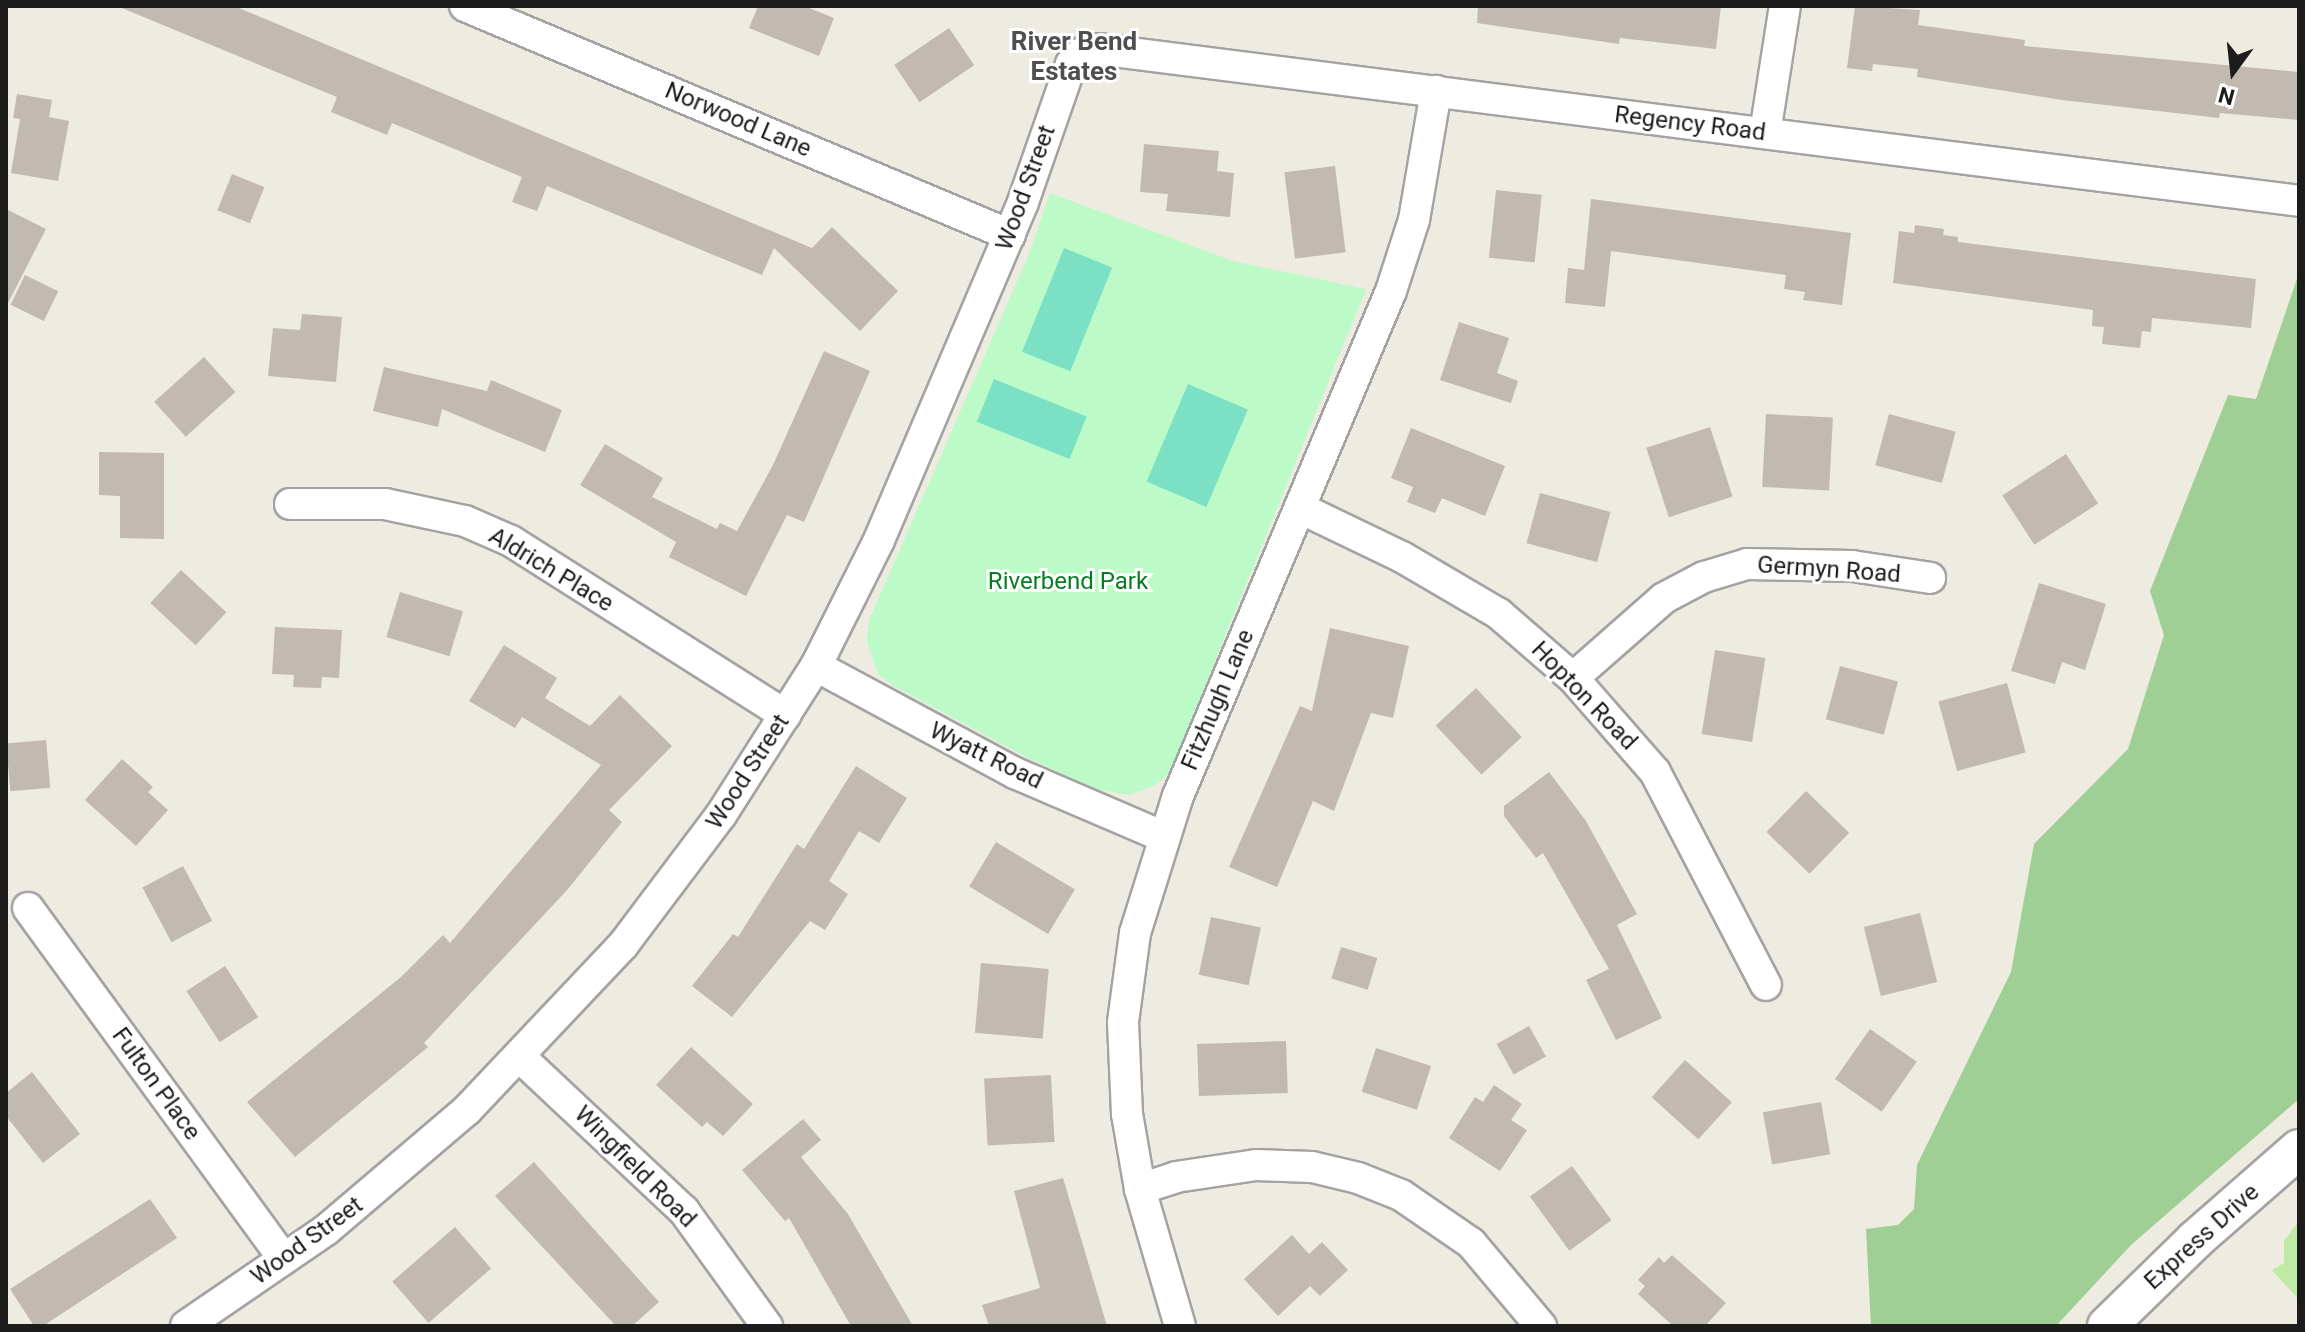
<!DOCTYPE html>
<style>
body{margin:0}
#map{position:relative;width:2305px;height:1332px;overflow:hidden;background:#eeebe1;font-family:Roboto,sans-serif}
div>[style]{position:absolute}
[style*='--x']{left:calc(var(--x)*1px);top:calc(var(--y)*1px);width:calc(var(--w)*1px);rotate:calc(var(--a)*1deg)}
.grass>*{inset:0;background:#bfeaa5}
.forest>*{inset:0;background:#9fcf95}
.park>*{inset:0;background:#bcfbc8}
.pitch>*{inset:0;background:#7ce0c5;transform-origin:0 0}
.building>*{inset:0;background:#c2bab1;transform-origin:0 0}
.roads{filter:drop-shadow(2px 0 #a3a3a3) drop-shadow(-2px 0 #a3a3a3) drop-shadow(0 2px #a3a3a3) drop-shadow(0 -2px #a3a3a3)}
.minor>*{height:30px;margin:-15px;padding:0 15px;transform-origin:15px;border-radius:15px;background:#fff}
.tertiary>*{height:38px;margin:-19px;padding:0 19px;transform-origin:19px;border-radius:19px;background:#fff}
span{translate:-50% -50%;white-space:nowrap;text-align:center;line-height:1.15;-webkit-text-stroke:6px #fff;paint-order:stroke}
.street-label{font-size:24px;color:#1c1c1c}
.park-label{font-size:24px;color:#087c20}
.neighbourhood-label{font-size:26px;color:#4f4f4f;font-weight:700}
.frame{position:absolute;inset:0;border:8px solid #1c1c1c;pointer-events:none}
.north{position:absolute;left:2193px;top:32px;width:80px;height:80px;-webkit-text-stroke:6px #fff;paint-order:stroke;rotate:195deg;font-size:22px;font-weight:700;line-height:32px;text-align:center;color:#1c1c1c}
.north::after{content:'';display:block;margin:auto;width:28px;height:36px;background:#1c1c1c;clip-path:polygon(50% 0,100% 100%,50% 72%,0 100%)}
</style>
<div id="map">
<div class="grass">
<div style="clip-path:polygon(2299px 1221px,2299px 1300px,2272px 1270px,2284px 1263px,2284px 1241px)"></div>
</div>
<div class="forest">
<div style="clip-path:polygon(2299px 273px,2299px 1099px,2131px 1245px,2056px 1326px,1871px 1326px,1866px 1229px,1898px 1225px,1914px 1209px,1917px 1165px,2011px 972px,2034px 844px,2128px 749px,2164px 635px,2150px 591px,2228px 395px,2256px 399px)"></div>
</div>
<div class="park">
<div style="clip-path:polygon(1050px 193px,1233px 261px,1366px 289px,1177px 755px,1167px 775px,1154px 786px,1128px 795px,1096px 789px,1030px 759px,892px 685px,878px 674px,867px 642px,869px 620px,1029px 254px)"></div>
</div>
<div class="pitch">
<div style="left:1064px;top:248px;width:52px;height:112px;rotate:22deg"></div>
<div style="left:994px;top:379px;width:100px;height:46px;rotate:22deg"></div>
<div style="left:1188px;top:384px;width:65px;height:106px;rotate:23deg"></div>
</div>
<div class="building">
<div style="clip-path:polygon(117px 6px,234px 6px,812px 248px,832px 227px,898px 291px,860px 331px,774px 248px,762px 275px,547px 186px,537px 211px,512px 202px,522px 177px,392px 123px,387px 135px,331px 112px,337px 97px)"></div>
<div style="clip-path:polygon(758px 6px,804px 6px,834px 18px,819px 56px,749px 28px)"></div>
<div style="clip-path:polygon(1478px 6px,1721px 6px,1716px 49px,1620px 38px,1619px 44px,1477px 23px)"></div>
<div style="clip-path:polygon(1855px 6px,1920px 10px,1918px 25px,2025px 40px,2024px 46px,2299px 72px,2299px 120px,2220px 113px,2219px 118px,2062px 100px,1917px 77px,1918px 69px,1873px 64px,1872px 71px,1847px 68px)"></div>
<div style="left:949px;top:28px;width:45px;height:66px;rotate:56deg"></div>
<div style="clip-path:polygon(17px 94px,52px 100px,49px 117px,69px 121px,58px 181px,11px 173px,20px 119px,13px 118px)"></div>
<div style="clip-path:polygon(1144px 144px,1219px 151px,1217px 171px,1234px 173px,1230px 217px,1166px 211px,1168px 194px,1140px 192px)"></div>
<div style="left:1335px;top:166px;width:87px;height:51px;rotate:83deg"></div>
<div style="left:232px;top:174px;width:35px;height:39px;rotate:22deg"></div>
<div style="left:1496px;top:190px;width:46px;height:68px;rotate:6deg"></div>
<div style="clip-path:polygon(1591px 199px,1851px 233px,1842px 305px,1803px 300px,1805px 292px,1784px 289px,1786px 275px,1611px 251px,1605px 307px,1565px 303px,1568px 268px,1584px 270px)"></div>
<div style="clip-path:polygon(6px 209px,46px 229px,6px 307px)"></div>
<div style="clip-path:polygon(1915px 225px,1944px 229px,1943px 235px,1958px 237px,1958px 242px,2256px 279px,2251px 328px,2152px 318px,2151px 332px,2142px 331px,2140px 348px,2102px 344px,2104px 327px,2092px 326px,2093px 310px,1893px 283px,1899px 231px,1914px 233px)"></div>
<div style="left:25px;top:275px;width:37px;height:33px;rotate:26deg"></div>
<div style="clip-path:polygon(302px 314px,342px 317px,336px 382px,268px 376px,273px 328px,300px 330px)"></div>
<div style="clip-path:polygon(1459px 322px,1509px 338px,1497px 373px,1518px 381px,1511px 403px,1440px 380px)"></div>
<div style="clip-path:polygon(824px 351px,870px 371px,804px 522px,787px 515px,746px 596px,669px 557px,676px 542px,580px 485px,605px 444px,663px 478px,652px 497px,717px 529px,720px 523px,737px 531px,773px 465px)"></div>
<div style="left:204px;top:357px;width:47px;height:67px;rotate:48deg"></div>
<div style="clip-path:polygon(384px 367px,487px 391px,491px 380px,562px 410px,545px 452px,442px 409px,438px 427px,373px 411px)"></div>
<div style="left:1766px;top:414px;width:67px;height:73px;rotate:3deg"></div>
<div style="left:1889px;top:414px;width:69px;height:53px;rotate:15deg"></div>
<div style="left:1710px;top:427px;width:73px;height:67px;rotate:72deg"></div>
<div style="clip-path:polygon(1411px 428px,1505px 466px,1485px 516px,1442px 498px,1435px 513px,1407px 502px,1413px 487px,1391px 478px)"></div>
<div style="clip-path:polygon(99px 452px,164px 453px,164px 539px,120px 538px,120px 496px,99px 495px)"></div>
<div style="left:2066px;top:454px;width:59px;height:76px;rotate:57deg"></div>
<div style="left:1540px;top:493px;width:73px;height:52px;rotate:15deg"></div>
<div style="left:181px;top:570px;width:62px;height:45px;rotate:43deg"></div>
<div style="clip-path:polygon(2039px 583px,2106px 604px,2085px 670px,2062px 662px,2055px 684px,2011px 671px)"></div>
<div style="left:400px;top:592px;width:66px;height:47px;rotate:17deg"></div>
<div style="clip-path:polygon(275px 627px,342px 630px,339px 678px,322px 677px,321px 688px,293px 687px,294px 675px,272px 674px)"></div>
<div style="clip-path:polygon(1330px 628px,1409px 646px,1393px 718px,1371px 713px,1334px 811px,1313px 801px,1277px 887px,1229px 867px,1300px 706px,1312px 711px)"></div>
<div style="clip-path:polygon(504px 645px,557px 678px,545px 698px,590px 726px,620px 695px,672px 746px,609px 810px,622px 822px,568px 889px,424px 1043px,428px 1047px,295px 1157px,247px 1102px,401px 977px,443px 935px,450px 943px,601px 765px,522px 717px,515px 728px,469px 701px)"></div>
<div style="left:1715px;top:650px;width:51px;height:85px;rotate:9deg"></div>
<div style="left:1840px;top:666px;width:60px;height:55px;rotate:15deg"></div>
<div style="left:2007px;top:683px;width:72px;height:71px;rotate:75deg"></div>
<div style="left:1476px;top:688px;width:67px;height:55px;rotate:47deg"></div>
<div style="left:46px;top:740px;width:48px;height:40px;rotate:85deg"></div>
<div style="clip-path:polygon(122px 759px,153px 787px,148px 792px,168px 810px,136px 846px,85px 800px)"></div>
<div style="clip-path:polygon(856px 766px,907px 798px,879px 843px,859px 831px,829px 881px,848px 894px,825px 930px,810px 921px,732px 1017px,692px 986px,733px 934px,738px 937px,797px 844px,804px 849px)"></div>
<div style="clip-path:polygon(1549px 772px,1586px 821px,1637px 914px,1617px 925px,1662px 1018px,1616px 1040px,1586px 980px,1609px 969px,1543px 853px,1536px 858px,1504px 816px,1504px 806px)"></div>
<div style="left:1806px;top:791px;width:60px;height:57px;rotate:44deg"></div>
<div style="left:996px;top:842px;width:92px;height:52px;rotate:31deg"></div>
<div style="left:183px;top:866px;width:62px;height:46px;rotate:62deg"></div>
<div style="left:1920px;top:913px;width:71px;height:58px;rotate:76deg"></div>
<div style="left:1211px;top:917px;width:51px;height:59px;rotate:12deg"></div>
<div style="left:1341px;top:947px;width:38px;height:33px;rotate:17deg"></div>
<div style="left:981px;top:963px;width:68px;height:70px;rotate:5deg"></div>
<div style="left:225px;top:966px;width:61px;height:46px;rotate:57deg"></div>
<div style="left:1529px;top:1026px;width:35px;height:37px;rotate:61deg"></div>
<div style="left:1870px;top:1029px;width:57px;height:61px;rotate:35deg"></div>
<div style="left:1286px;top:1041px;width:52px;height:89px;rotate:88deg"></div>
<div style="clip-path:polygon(691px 1047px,753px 1104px,723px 1136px,707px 1122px,702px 1127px,656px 1085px)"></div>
<div style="left:1376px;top:1048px;width:58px;height:46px;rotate:18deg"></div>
<div style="left:1685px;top:1060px;width:63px;height:50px;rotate:42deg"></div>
<div style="clip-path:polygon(32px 1072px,80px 1134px,43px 1163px,6px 1116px,6px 1093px)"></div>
<div style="left:1051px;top:1075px;width:67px;height:67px;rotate:87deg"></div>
<div style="clip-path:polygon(1494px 1085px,1522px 1104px,1511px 1120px,1527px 1130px,1500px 1171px,1449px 1138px,1475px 1097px,1483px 1102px)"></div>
<div style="left:1821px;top:1102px;width:53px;height:59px;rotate:80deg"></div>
<div style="clip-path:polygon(803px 1119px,821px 1140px,801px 1157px,848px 1214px,913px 1326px,851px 1326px,789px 1218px,785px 1221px,742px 1170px)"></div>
<div style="clip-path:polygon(534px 1162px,659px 1302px,632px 1326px,616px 1326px,495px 1196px)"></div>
<div style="left:1572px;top:1166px;width:67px;height:52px;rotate:54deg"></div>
<div style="clip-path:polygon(1063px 1178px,1107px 1326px,989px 1326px,982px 1305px,1040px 1288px,1014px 1191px)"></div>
<div style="clip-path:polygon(150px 1199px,177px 1238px,43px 1326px,34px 1326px,10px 1289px)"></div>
<div style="left:455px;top:1227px;width:55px;height:83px;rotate:49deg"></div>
<div style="clip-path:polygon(1292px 1235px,1309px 1254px,1322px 1242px,1348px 1270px,1320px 1296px,1310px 1286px,1278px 1316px,1244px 1279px)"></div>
<div style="clip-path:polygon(1672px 1255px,1726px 1303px,1705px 1326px,1673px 1326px,1638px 1294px,1645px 1286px,1638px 1280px,1659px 1257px,1664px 1263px)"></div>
</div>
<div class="roads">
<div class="minor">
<div style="--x:465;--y:6;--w:591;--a:22.79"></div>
<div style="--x:1765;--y:133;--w:129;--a:-81.1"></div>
<div style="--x:290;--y:504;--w:95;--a:0"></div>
<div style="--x:385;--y:504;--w:82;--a:12"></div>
<div style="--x:465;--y:521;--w:50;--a:23.5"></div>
<div style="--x:511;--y:541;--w:325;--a:32.4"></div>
<div style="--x:1300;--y:508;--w:113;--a:25.7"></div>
<div style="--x:1402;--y:557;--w:113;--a:30.4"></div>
<div style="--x:1499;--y:614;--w:98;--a:40.9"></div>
<div style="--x:1573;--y:678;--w:125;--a:48.9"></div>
<div style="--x:1655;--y:772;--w:240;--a:62.5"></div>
<div style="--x:816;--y:666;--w:226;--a:28.3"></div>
<div style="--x:1015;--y:773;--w:160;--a:23.2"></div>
<div style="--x:1573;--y:678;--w:121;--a:-41.3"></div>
<div style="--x:1664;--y:598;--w:45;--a:-27.7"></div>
<div style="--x:1704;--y:577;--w:45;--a:-16.8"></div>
<div style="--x:1747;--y:564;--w:105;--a:1.1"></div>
<div style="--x:1852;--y:566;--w:79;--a:8.7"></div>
<div style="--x:28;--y:908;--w:434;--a:53.9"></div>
<div style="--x:520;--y:1057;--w:225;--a:43.2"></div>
<div style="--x:684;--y:1211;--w:142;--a:54.2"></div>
<div style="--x:1140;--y:1189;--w:38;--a:-18"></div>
<div style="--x:1176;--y:1177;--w:81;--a:-8.5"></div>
<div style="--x:1256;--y:1165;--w:56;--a:2"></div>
<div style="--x:1312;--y:1167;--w:47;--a:13.4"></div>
<div style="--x:1358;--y:1178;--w:46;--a:21.6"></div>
<div style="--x:1401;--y:1195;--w:85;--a:34.4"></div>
<div style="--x:1471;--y:1243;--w:109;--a:49.9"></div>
<div style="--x:186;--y:1326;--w:170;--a:-34.4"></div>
<div style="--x:326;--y:1230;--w:185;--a:-40.4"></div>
<div style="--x:467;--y:1110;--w:227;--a:-46.6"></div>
<div style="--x:623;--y:945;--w:163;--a:-53"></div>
<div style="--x:721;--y:815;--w:177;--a:-57.5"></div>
<div style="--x:816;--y:666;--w:141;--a:-63.4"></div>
<div style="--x:879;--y:540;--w:367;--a:-66.9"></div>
<div style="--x:1023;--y:202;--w:146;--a:-70.8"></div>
<div style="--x:1071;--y:64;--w:16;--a:-45"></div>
<div style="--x:1082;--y:53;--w:16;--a:-14"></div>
<div style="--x:1098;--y:49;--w:1211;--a:7.21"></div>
<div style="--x:1180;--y:1326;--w:143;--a:-106.3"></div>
<div style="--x:1140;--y:1189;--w:76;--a:-99.8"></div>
<div style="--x:1127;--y:1114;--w:92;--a:-92.5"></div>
<div style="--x:1123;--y:1022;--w:90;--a:-82.3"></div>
<div style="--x:1135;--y:933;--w:144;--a:-72.6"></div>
<div style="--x:1178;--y:796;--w:548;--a:-67.13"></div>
<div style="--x:1391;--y:291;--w:75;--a:-72.1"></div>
<div style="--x:1414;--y:220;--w:131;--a:-80.3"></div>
</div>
<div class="tertiary">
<div style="--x:2107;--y:1326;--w:123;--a:-44.3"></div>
<div style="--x:2195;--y:1240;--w:138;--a:-41.2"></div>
</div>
</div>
<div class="street-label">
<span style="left:738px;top:120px;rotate:23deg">Norwood Lane</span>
<span style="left:1690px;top:124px;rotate:7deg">Regency Road</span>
<span style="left:1026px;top:188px;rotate:-70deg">Wood Street</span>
<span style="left:551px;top:570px;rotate:31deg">Aldrich Place</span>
<span style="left:1829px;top:570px;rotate:4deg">Germyn Road</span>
<span style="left:1584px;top:696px;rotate:46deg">Hopton Road</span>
<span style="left:1218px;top:700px;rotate:-67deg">Fitzhugh Lane</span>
<span style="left:986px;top:756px;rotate:26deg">Wyatt Road</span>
<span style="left:748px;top:772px;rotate:-57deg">Wood Street</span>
<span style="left:156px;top:1084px;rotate:54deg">Fulton Place</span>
<span style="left:635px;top:1167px;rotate:45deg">Wingfield Road</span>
<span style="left:2202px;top:1237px;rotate:-42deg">Express Drive</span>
<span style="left:307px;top:1241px;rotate:-36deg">Wood Street</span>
</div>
<div class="park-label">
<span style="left:1068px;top:582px">Riverbend Park</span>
</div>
<div class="neighbourhood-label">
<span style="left:1074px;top:57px">River Bend<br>Estates</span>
</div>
<div class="frame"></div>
<div class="north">N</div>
</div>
